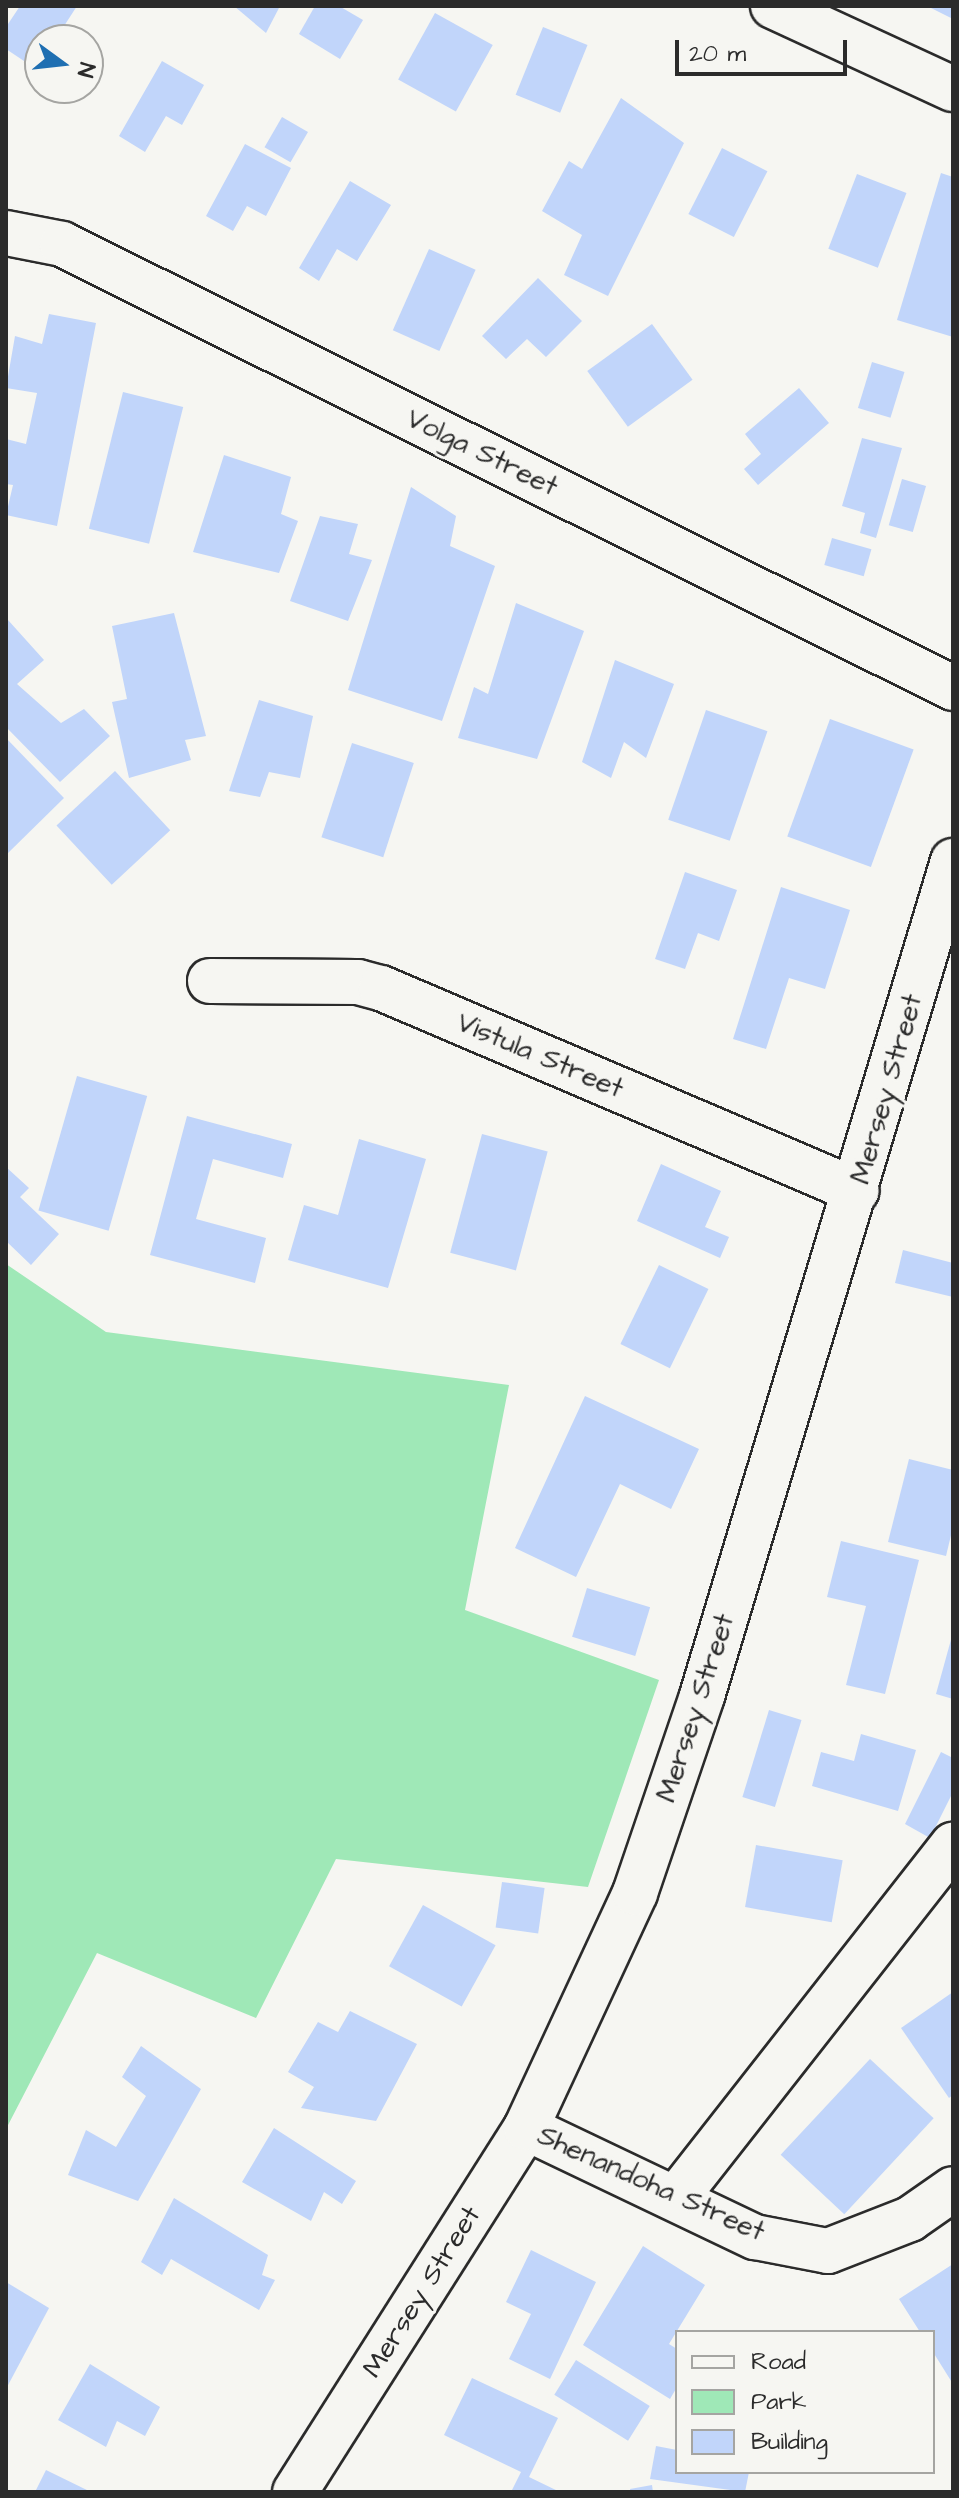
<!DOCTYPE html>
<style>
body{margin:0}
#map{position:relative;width:959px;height:2498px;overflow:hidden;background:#f6f6f2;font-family:"Architects Daughter",sans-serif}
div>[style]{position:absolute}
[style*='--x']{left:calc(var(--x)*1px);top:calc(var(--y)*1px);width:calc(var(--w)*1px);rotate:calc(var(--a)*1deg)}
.green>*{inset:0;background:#9fe8b7}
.building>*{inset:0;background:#c1d5fa;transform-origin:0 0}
.roads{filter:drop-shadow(2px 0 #2b2b2b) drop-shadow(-2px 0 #2b2b2b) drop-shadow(0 2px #2b2b2b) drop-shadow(0 -2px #2b2b2b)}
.minor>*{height:44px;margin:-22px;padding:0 22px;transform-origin:22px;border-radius:22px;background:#f6f6f2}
span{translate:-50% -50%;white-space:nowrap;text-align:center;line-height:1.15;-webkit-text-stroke:6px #f6f6f2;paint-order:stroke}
.street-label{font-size:28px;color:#2b2b2b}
.frame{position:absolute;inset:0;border:8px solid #2b2b2b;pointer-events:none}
.legend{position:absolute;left:675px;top:2330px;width:260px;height:144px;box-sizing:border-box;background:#f6f6f2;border:2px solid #a5a5a2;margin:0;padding:10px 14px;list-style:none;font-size:24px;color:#2b2b2b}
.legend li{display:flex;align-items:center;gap:16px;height:40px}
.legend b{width:40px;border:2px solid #a5a5a2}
.north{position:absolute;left:24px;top:24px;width:80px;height:80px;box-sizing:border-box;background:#f6f6f2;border:2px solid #a5a5a2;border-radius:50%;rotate:105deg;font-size:22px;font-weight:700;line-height:32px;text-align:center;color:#2b2b2b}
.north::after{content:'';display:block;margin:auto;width:28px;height:36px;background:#1f6fb2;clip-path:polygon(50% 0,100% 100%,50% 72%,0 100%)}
.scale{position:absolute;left:675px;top:40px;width:172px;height:36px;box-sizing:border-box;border:4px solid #2b2b2b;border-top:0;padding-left:10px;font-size:24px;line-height:28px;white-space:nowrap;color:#2b2b2b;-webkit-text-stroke:6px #f6f6f2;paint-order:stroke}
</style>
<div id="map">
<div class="green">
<div style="clip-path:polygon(6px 1264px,106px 1332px,509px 1385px,465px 1610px,659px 1680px,588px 1887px,336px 1859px,256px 2018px,97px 1953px,6px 2129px)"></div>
</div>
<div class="building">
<div style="clip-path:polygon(20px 6px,77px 6px,55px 40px,40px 40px,36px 69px,6px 49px,6px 27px)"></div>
<div style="clip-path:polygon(234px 6px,280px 6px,266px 33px)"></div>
<div style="clip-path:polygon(315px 6px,339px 6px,363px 20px,340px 59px,299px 34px)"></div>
<div style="clip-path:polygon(927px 6px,953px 6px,953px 19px)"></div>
<div style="left:435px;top:13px;width:66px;height:76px;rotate:29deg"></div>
<div style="left:543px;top:27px;width:48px;height:73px;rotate:22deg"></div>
<div style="clip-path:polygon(162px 61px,204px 85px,182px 125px,166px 116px,145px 152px,119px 136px)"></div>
<div style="clip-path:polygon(621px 98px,684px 143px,608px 296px,564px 275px,582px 235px,542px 211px,569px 161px,582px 169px)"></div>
<div style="left:282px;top:117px;width:30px;height:35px;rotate:30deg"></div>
<div style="clip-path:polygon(245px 144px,291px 168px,266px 216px,247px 206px,233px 231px,206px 216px)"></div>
<div style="left:722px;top:148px;width:51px;height:74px;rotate:27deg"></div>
<div style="clip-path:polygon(941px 173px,953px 177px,953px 337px,897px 320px)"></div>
<div style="left:857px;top:174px;width:53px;height:80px;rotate:21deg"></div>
<div style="clip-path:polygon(350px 181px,391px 205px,357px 261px,337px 249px,319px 281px,299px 268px)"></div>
<div style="left:429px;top:249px;width:51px;height:89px;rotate:24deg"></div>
<div style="clip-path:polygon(538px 278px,582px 321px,546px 357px,527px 339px,506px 359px,482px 336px)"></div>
<div style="clip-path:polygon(49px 314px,96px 323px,57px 526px,6px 515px,13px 485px,6px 484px,6px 439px,26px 444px,37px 393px,6px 388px,15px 336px,42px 344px)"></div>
<div style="left:652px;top:324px;width:69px;height:80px;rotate:54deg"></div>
<div style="left:872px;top:362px;width:34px;height:48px;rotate:17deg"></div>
<div style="clip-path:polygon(799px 388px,829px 423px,758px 485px,744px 469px,761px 454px,745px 434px)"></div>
<div style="left:123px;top:392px;width:62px;height:141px;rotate:14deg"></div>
<div style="clip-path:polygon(862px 438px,902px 448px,876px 538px,860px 533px,865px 513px,842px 506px)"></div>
<div style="clip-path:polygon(224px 455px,291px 477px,281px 514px,298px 521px,279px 573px,193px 552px)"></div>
<div style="left:902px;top:479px;width:25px;height:48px;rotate:16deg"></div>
<div style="clip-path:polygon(411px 487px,456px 516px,450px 546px,495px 566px,442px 721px,348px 690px)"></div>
<div style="clip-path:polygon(320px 516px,358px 524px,349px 554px,372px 560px,348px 621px,290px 601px)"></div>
<div style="left:832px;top:538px;width:41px;height:28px;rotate:16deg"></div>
<div style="clip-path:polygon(516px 603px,584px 631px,537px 759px,458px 738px,474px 687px,488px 694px)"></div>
<div style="clip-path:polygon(174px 613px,206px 736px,185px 740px,191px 760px,129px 778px,112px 702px,127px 699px,112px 626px)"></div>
<div style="clip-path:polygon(8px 620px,44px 660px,17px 684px,61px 723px,84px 709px,110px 736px,60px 782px,6px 727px)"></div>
<div style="clip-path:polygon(615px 660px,674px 684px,646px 758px,624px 742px,611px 778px,582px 762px)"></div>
<div style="clip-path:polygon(259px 700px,313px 716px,300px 778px,269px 772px,260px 797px,229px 791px)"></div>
<div style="left:706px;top:710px;width:65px;height:116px;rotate:19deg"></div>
<div style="left:830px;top:719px;width:89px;height:125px;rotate:20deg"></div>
<div style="clip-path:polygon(6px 738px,64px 798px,6px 855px)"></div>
<div style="left:352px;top:743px;width:65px;height:99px;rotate:18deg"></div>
<div style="left:115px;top:771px;width:81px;height:80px;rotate:47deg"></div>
<div style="clip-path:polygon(685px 872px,737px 890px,719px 941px,698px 933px,685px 969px,655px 959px)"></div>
<div style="clip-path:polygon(781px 887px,850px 910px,825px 989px,789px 978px,766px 1049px,733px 1039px)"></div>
<div style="left:77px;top:1076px;width:73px;height:140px;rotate:16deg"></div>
<div style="clip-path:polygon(187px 1116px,292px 1144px,283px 1178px,213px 1159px,196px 1219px,266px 1238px,255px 1283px,150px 1255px)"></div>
<div style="left:482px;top:1134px;width:68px;height:123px;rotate:15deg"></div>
<div style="clip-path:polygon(359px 1139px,426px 1159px,388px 1288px,288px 1260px,304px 1205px,338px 1215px)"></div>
<div style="clip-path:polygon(661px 1164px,721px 1191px,705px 1227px,729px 1237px,720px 1258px,637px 1221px)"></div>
<div style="clip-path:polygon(6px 1167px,29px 1188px,20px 1197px,59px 1234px,31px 1265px,6px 1241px)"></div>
<div style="clip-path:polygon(903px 1250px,953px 1263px,953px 1297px,895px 1283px)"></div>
<div style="left:659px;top:1265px;width:55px;height:88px;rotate:26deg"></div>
<div style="clip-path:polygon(585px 1396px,699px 1449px,671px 1509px,620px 1484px,576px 1577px,515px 1548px)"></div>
<div style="clip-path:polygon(909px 1459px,953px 1470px,953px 1527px,946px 1556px,888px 1542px)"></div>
<div style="clip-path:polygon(841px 1541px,919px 1560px,885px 1694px,846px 1685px,866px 1606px,827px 1597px)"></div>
<div style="left:587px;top:1588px;width:66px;height:51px;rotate:17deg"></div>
<div style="clip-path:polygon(952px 1636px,953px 1636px,953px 1699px,936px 1694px)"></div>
<div style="left:769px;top:1710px;width:34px;height:91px;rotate:17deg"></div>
<div style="clip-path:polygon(861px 1734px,916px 1750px,898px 1811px,812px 1786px,821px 1752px,854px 1761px)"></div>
<div style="clip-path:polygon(941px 1752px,953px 1758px,953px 1792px,930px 1838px,905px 1824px)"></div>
<div style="left:756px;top:1845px;width:88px;height:63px;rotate:10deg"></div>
<div style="left:502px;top:1882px;width:43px;height:46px;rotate:8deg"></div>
<div style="left:423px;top:1905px;width:83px;height:70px;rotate:29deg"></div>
<div style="clip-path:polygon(953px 1992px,953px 2095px,949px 2098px,901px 2028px)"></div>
<div style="clip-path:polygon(350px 2011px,417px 2044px,376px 2121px,301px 2108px,314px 2087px,288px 2072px,318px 2022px,338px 2032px)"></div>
<div style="clip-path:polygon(141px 2046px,201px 2089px,138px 2201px,68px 2175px,86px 2130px,116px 2147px,146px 2096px,122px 2077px)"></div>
<div style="left:870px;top:2059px;width:87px;height:131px;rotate:43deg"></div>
<div style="clip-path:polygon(274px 2128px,356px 2181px,342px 2204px,324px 2192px,311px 2221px,242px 2182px)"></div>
<div style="clip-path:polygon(174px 2198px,268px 2255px,262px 2275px,275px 2280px,259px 2310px,171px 2259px,162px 2275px,141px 2262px)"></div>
<div style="clip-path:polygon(643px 2246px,705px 2285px,669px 2344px,677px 2349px,677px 2387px,670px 2399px,583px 2345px)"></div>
<div style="clip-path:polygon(531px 2250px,596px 2282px,550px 2379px,509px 2359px,531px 2314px,506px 2302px)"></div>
<div style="clip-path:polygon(953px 2264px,953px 2384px,933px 2352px,933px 2332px,920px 2332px,899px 2299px)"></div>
<div style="clip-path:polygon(6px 2282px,49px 2308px,6px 2389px)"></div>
<div style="left:576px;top:2360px;width:87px;height:41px;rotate:32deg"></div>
<div style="clip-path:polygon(90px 2364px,160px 2407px,145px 2436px,117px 2421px,106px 2447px,58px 2420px)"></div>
<div style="clip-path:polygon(472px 2378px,558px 2418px,529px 2477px,560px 2492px,511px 2492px,521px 2472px,444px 2435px)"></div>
<div style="clip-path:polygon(656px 2446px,677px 2450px,677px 2472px,749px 2472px,745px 2492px,650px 2479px)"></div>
<div style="clip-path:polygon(46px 2470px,91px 2492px,35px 2492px)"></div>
<div style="clip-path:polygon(652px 2485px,653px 2492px,631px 2492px,630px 2489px)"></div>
</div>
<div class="roads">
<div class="minor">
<div style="--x:773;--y:6;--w:198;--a:24.8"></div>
<div style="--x:6;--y:233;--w:57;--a:11.1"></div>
<div style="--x:62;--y:244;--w:995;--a:26.49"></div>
<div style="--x:210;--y:981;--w:148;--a:0.4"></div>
<div style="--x:358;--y:982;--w:24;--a:15"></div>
<div style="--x:381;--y:988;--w:517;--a:23.1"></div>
<div style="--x:526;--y:2128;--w:254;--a:25.5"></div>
<div style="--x:755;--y:2237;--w:74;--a:10.9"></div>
<div style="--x:828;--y:2251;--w:88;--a:-21.3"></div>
<div style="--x:910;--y:2219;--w:52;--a:-34.9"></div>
<div style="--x:676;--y:2198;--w:449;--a:-51.9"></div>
<div style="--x:295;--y:2492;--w:431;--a:-57.6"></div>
<div style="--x:526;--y:2128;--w:259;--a:-65.1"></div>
<div style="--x:635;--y:1893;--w:208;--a:-71.2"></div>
<div style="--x:702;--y:1696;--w:872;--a:-73.27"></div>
</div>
</div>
<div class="street-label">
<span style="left:482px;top:453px;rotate:26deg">Volga Street</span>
<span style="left:540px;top:1056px;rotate:23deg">Vistula Street</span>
<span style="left:887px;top:1089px;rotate:-74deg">Mersey Street</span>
<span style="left:696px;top:1708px;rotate:-72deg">Mersey Street</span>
<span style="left:651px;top:2184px;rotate:24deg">Shenandoha Street</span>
<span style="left:422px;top:2292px;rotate:-58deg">Mersey Street</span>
</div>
<div class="frame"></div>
<ul class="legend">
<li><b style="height:10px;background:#f6f6f2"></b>Road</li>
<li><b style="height:22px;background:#9fe8b7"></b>Park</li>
<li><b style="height:22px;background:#c1d5fa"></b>Building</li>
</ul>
<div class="north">N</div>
<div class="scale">20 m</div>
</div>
